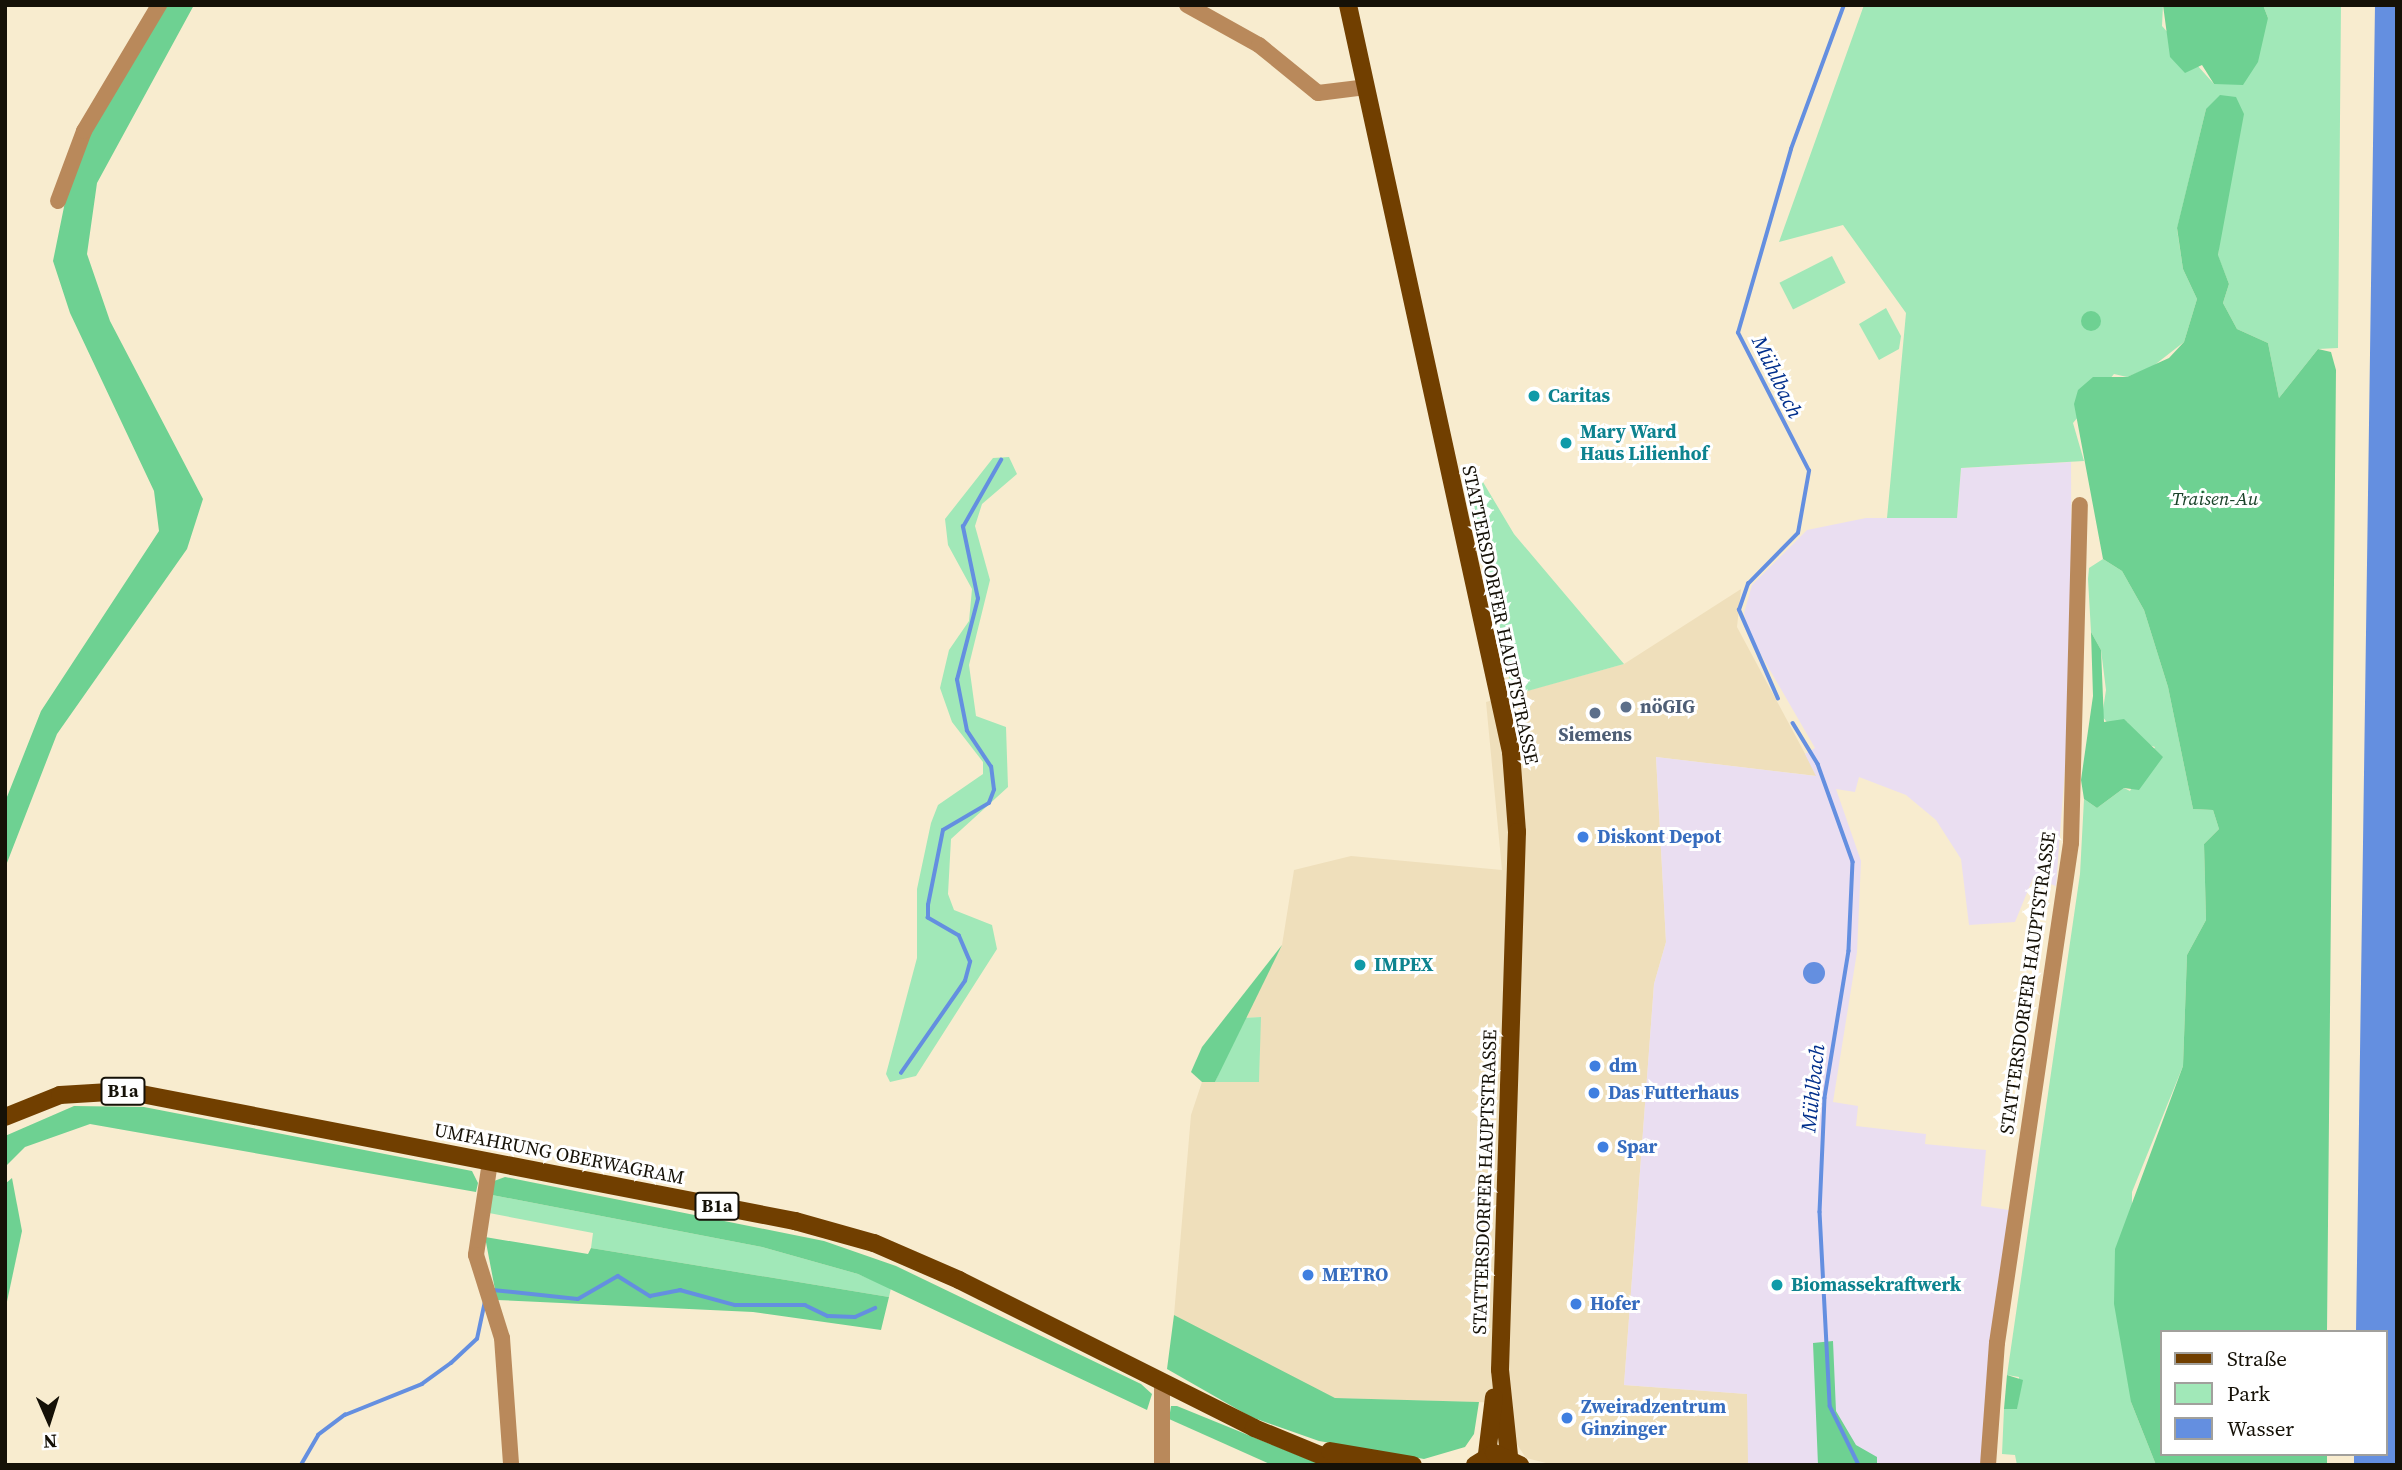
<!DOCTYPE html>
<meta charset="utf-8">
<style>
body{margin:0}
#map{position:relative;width:2402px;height:1470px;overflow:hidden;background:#f8eccf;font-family:"Source Serif 4",serif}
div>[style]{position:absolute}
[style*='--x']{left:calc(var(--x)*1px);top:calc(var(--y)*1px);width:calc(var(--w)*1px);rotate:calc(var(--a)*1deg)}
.built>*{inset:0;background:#efdfbb}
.industrial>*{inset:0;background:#eadef1}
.green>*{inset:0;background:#a1e8b8;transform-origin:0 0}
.forest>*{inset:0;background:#6ed192}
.round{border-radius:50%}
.water>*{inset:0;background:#648fe0}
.stream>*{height:3.5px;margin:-1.75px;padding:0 1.75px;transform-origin:1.75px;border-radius:1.75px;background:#648fe0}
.minor>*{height:16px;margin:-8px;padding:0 8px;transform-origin:8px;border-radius:8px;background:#b9895b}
.major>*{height:18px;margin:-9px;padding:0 9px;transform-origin:9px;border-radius:9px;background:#713f00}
.dots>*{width:19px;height:19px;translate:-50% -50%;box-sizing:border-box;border:4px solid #fff;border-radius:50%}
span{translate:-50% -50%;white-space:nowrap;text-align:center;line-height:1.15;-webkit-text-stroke:6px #fff;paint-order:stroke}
.shield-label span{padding:2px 5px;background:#fff;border:2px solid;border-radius:5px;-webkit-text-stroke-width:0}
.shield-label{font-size:18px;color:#151107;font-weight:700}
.culture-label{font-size:19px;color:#0d838f;font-weight:700}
.left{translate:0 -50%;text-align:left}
.park-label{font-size:19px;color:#1b432a;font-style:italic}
.street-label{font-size:19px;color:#151107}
.service-label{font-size:19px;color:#4e5e75;font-weight:700}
.shop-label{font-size:19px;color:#366cbe;font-weight:700}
.water-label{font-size:21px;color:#012f8c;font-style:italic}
.frame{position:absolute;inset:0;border:7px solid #151107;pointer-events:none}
.legend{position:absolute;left:2160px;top:1330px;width:228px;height:126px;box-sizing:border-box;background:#fff;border:2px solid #a1a09c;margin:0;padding:9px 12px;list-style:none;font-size:21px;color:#151107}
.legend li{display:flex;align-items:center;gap:14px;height:35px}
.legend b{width:35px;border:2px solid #a1a09c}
.north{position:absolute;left:14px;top:1386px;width:70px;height:70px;-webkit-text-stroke:5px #fff;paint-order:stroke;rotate:177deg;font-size:19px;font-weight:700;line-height:28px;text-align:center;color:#151107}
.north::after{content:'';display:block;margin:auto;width:24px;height:32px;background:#151107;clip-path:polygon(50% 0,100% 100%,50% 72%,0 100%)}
</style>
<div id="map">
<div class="built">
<div style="clip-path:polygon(1741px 589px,1737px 627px,1817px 776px,1656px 757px,1666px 942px,1654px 984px,1624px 1385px,1747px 1394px,1751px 1465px,1554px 1465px,1526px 1458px,1512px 1437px,1509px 1403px,1335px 1398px,1180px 1323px,1174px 1315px,1191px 1115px,1202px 1082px,1259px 1082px,1260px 1017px,1242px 1018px,1282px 945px,1294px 870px,1351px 856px,1502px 870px,1486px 702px,1624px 664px)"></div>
</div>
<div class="industrial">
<div style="clip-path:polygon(2071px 462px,2072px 677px,2056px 886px,2033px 878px,2015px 922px,1969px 925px,1961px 859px,1936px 820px,1906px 795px,1859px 777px,1855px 792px,1836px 789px,1861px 861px,1857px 952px,1833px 1102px,1858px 1106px,1856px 1126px,1926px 1134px,1925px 1144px,1986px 1150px,1981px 1206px,2009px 1210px,1987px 1375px,1983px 1465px,1748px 1465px,1747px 1394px,1624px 1385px,1654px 984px,1666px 942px,1656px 757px,1816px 776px,1805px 754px,1815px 748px,1749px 634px,1744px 613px,1752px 585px,1807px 530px,1866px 518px,1957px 518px,1961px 468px)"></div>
</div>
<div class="green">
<div style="clip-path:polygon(1864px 5px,2163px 5px,2162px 26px,2214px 84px,2268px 18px,2263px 5px,2341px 5px,2338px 348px,2318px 349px,2279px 398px,2268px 343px,2237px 329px,2223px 303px,2229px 284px,2218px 256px,2222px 219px,2206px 109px,2177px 229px,2183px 269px,2197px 299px,2184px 342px,2152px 367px,2127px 377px,2114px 374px,2073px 423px,2084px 461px,1961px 468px,1957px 518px,1887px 518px,1906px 313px,1843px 225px,1779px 242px)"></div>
<div style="left:1832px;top:256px;width:30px;height:59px;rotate:63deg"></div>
<div style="clip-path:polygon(1886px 308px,1901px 336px,1899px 349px,1879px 360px,1859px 324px)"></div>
<div style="clip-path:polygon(1009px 457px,1017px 474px,982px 504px,975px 526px,990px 580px,969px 665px,976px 716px,1006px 727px,1008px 787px,951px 839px,948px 894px,954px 910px,992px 925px,997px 949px,916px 1076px,890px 1082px,886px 1074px,917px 958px,917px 889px,931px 823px,938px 805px,983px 774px,983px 762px,952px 722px,940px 688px,949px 650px,969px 621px,972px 589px,948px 545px,945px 519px,993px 458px)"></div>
<div style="clip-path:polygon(1477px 472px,1514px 534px,1624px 664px,1513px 695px,1467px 484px)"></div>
<div style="clip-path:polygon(2103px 559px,2122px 571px,2144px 610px,2168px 687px,2193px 809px,2213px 810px,2219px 829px,2204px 844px,2206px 920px,2187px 955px,2183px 1066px,2132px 1192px,2131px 1402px,2156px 1465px,2017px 1465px,2015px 1455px,2002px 1454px,2004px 1409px,2017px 1409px,2019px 1377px,2007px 1375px,2080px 874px,2084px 799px,2097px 808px,2124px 788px,2130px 791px,2155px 747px,2143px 743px,2127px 722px,2109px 725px,2102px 716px,2106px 690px,2101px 650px,2091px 632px,2088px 579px,2089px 568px)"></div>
<div style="clip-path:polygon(1261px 1017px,1259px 1082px,1215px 1082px,1242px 1018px)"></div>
<div style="clip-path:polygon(492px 1195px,762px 1247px,858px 1274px,891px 1288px,889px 1297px,591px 1248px,593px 1233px,489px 1213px)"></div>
</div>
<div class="forest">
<div style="clip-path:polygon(150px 5px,194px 5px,97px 183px,87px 254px,110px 321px,203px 499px,187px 549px,57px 734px,5px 868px,5px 802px,41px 711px,159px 531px,154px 491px,70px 313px,53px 261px,65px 202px,89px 135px)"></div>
<div style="clip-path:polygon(2163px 5px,2263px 5px,2268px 18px,2258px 62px,2243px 85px,2214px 84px,2202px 65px,2185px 73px,2170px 57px)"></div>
<div style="clip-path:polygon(2220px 95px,2236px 97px,2244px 114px,2218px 255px,2229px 284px,2223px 303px,2237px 329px,2268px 343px,2279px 398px,2318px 349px,2331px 352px,2336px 370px,2327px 1332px,2162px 1332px,2162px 1454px,2327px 1454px,2327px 1465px,2156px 1465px,2131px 1402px,2114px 1304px,2115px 1249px,2183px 1066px,2187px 955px,2206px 920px,2204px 844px,2219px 829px,2213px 810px,2193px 809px,2168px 687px,2144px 610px,2122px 571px,2103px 559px,2074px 404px,2078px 390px,2093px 377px,2127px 377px,2169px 358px,2184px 342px,2197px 299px,2183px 269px,2177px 228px,2206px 109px)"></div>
<div class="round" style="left:2081px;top:311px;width:20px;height:20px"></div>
<div style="clip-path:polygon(2091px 632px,2101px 650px,2104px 722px,2124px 719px,2163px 757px,2139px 790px,2124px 788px,2097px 808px,2084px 799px,2081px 780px,2093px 696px)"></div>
<div style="clip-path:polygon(1282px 945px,1215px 1082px,1202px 1082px,1191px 1072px,1202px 1047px)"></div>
<div style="clip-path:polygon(74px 1106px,144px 1107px,472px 1171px,478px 1183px,476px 1192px,90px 1124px,25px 1147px,5px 1167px,5px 1136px)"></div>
<div style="clip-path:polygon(505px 1177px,824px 1241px,896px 1266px,1141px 1384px,1152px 1394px,1147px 1410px,858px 1274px,762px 1247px,492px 1195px,494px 1181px)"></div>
<div style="clip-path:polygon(12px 1178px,22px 1231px,5px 1311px,5px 1184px)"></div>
<div style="clip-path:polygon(485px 1237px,588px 1254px,591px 1248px,889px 1297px,881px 1330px,753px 1312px,497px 1300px)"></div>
<div style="clip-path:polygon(1174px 1315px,1335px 1398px,1479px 1402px,1474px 1434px,1465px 1447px,1424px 1459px,1319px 1441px,1251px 1417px,1167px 1369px)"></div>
<div style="clip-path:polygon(1833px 1341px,1836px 1411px,1856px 1445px,1877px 1457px,1877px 1465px,1818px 1465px,1813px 1343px)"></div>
<div style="clip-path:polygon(2007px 1375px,2023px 1380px,2017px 1409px,2004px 1409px)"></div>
<div style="clip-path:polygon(1171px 1406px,1177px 1406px,1322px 1465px,1272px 1465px,1169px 1419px)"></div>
</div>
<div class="water">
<div style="clip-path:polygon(2375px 5px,2397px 5px,2397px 1465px,2354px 1465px,2354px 1454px,2386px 1454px,2386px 1332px,2356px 1332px)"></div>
<div class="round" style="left:1803px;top:962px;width:22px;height:22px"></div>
</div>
<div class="stream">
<div style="--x:1778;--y:699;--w:97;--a:-113.7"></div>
<div style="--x:1739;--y:610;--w:28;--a:-71"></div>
<div style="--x:1748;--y:584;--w:71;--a:-45.6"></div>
<div style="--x:1798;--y:533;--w:63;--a:-79.9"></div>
<div style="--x:1809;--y:471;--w:155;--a:-117.2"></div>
<div style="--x:1738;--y:333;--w:191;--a:-73.9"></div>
<div style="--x:1791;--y:149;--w:153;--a:-69.8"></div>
<div style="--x:1793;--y:723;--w:48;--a:58.6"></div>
<div style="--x:1818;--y:764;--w:104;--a:70.3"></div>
<div style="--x:1853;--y:862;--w:89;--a:92.6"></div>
<div style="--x:1849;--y:951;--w:149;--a:99.3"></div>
<div style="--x:1825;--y:1098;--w:114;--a:92.5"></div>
<div style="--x:1820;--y:1212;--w:194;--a:87"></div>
<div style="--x:1830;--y:1406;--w:66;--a:63.8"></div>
<div style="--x:901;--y:1073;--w:112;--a:-55.2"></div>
<div style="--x:965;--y:981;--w:20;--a:-75"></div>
<div style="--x:970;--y:962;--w:28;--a:-113"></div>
<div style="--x:959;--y:936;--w:36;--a:-150"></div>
<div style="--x:928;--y:918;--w:13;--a:-90"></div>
<div style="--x:928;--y:905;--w:76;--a:-78.7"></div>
<div style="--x:943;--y:830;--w:53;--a:-30.4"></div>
<div style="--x:989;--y:803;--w:14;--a:-69"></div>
<div style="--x:994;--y:790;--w:23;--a:-97"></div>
<div style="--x:991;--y:767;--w:43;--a:-123.7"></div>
<div style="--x:967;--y:731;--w:52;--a:-101.1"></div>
<div style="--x:957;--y:680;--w:84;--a:-75.5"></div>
<div style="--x:978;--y:599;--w:74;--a:-101.8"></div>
<div style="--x:963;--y:527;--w:77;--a:-60.4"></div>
<div style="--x:493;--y:1290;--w:85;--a:6"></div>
<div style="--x:578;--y:1299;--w:46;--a:-29.9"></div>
<div style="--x:618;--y:1276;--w:38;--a:32"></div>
<div style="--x:650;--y:1296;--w:31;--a:-11"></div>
<div style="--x:680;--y:1290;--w:57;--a:15.3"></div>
<div style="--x:735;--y:1305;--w:70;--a:0"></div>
<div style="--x:805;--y:1305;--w:25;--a:26"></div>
<div style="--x:828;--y:1316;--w:27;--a:2"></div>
<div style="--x:855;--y:1317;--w:22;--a:-24"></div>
<div style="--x:301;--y:1465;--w:34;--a:-60"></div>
<div style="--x:318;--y:1435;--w:34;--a:-37"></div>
<div style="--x:345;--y:1415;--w:83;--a:-21.9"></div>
<div style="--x:422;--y:1384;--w:36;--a:-36"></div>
<div style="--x:451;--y:1363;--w:35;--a:-43"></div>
<div style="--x:477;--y:1339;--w:38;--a:-78"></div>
</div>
<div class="minor">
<div style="--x:1187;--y:5;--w:82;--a:29.1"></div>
<div style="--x:1259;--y:45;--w:76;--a:39.1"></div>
<div style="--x:1318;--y:93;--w:48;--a:-7.1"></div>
<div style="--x:58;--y:201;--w:75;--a:-69.6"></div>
<div style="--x:84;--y:131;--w:147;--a:-59.2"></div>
<div style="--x:490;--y:1162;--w:94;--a:98.6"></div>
<div style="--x:476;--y:1255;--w:87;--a:72.6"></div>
<div style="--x:502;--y:1338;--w:127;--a:85.9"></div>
<div style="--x:1162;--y:1382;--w:83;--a:90"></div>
<div style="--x:1988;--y:1465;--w:122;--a:-85.8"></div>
<div style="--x:1997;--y:1343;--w:505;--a:-81.58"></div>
<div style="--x:2071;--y:843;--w:338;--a:-88.5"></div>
</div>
<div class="major">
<div style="--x:1348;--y:5;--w:765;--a:77.69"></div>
<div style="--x:1511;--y:752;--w:80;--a:85.7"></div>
<div style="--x:1517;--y:832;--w:538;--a:91.81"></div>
<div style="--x:1500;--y:1370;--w:85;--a:84"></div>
<div style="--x:5;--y:1117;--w:59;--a:-21.8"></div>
<div style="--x:60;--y:1095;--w:66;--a:-3.5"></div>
<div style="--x:126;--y:1091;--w:682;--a:11"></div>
<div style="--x:795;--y:1221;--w:82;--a:15.6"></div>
<div style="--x:874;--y:1243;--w:93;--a:23.5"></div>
<div style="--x:959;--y:1280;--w:330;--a:26.6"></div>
<div style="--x:1254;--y:1428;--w:97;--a:22.3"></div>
<div style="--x:1330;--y:1451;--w:84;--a:9.6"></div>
<div style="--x:1487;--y:1454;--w:57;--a:-83"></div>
<div style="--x:1475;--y:1465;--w:22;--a:-32"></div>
<div style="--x:1494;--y:1453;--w:29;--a:25"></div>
</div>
<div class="dots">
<div style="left:1534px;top:396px;background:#0f9aa8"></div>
<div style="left:1566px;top:443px;background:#0f9aa8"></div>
<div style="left:1626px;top:707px;background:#5c6f8a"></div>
<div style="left:1595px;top:713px;background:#5c6f8a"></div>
<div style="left:1583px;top:837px;background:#3f7fe0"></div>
<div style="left:1360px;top:965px;background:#0f9aa8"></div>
<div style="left:1595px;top:1066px;background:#3f7fe0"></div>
<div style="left:1594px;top:1093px;background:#3f7fe0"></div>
<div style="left:1603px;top:1147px;background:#3f7fe0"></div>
<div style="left:1308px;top:1275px;background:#3f7fe0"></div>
<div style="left:1777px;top:1285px;background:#0f9aa8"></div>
<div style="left:1576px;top:1304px;background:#3f7fe0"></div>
<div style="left:1567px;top:1418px;background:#3f7fe0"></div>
</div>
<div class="shield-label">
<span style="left:123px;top:1091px">B1a</span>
<span style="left:717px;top:1206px">B1a</span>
</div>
<div class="culture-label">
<span class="left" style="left:1548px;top:396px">Caritas</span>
<span class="left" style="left:1580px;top:443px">Mary Ward<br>Haus Lilienhof</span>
<span class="left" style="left:1374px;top:965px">IMPEX</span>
<span class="left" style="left:1791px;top:1285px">Biomassekraftwerk</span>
</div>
<div class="park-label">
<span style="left:2215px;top:499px">Traisen-Au</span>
</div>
<div class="street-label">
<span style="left:1500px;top:615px;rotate:78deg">STATTERSDORFER HAUPTSTRASSE</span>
<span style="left:2028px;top:983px;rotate:-82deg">STATTERSDORFER HAUPTSTRASSE</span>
<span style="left:559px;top:1154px;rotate:11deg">UMFAHRUNG OBERWAGRAM</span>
<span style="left:1485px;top:1182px;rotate:-88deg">STATTERSDORFER HAUPTSTRASSE</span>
</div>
<div class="service-label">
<span class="left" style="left:1640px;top:707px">nöGIG</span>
<span style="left:1595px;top:735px">Siemens</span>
</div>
<div class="shop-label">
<span class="left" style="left:1597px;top:837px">Diskont Depot</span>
<span class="left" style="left:1609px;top:1066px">dm</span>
<span class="left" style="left:1608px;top:1093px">Das Futterhaus</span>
<span class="left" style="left:1617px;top:1147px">Spar</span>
<span class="left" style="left:1322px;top:1275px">METRO</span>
<span class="left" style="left:1590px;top:1304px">Hofer</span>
<span class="left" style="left:1581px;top:1418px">Zweiradzentrum<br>Ginzinger</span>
</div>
<div class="water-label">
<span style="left:1777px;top:377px;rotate:64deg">Mühlbach</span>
<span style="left:1813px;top:1088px;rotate:-84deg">Mühlbach</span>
</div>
<div class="frame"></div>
<ul class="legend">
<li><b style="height:9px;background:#713f00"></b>Straße</li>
<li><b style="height:19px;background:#a1e8b8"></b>Park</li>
<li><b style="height:19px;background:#648fe0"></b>Wasser</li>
</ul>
<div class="north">N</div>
</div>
